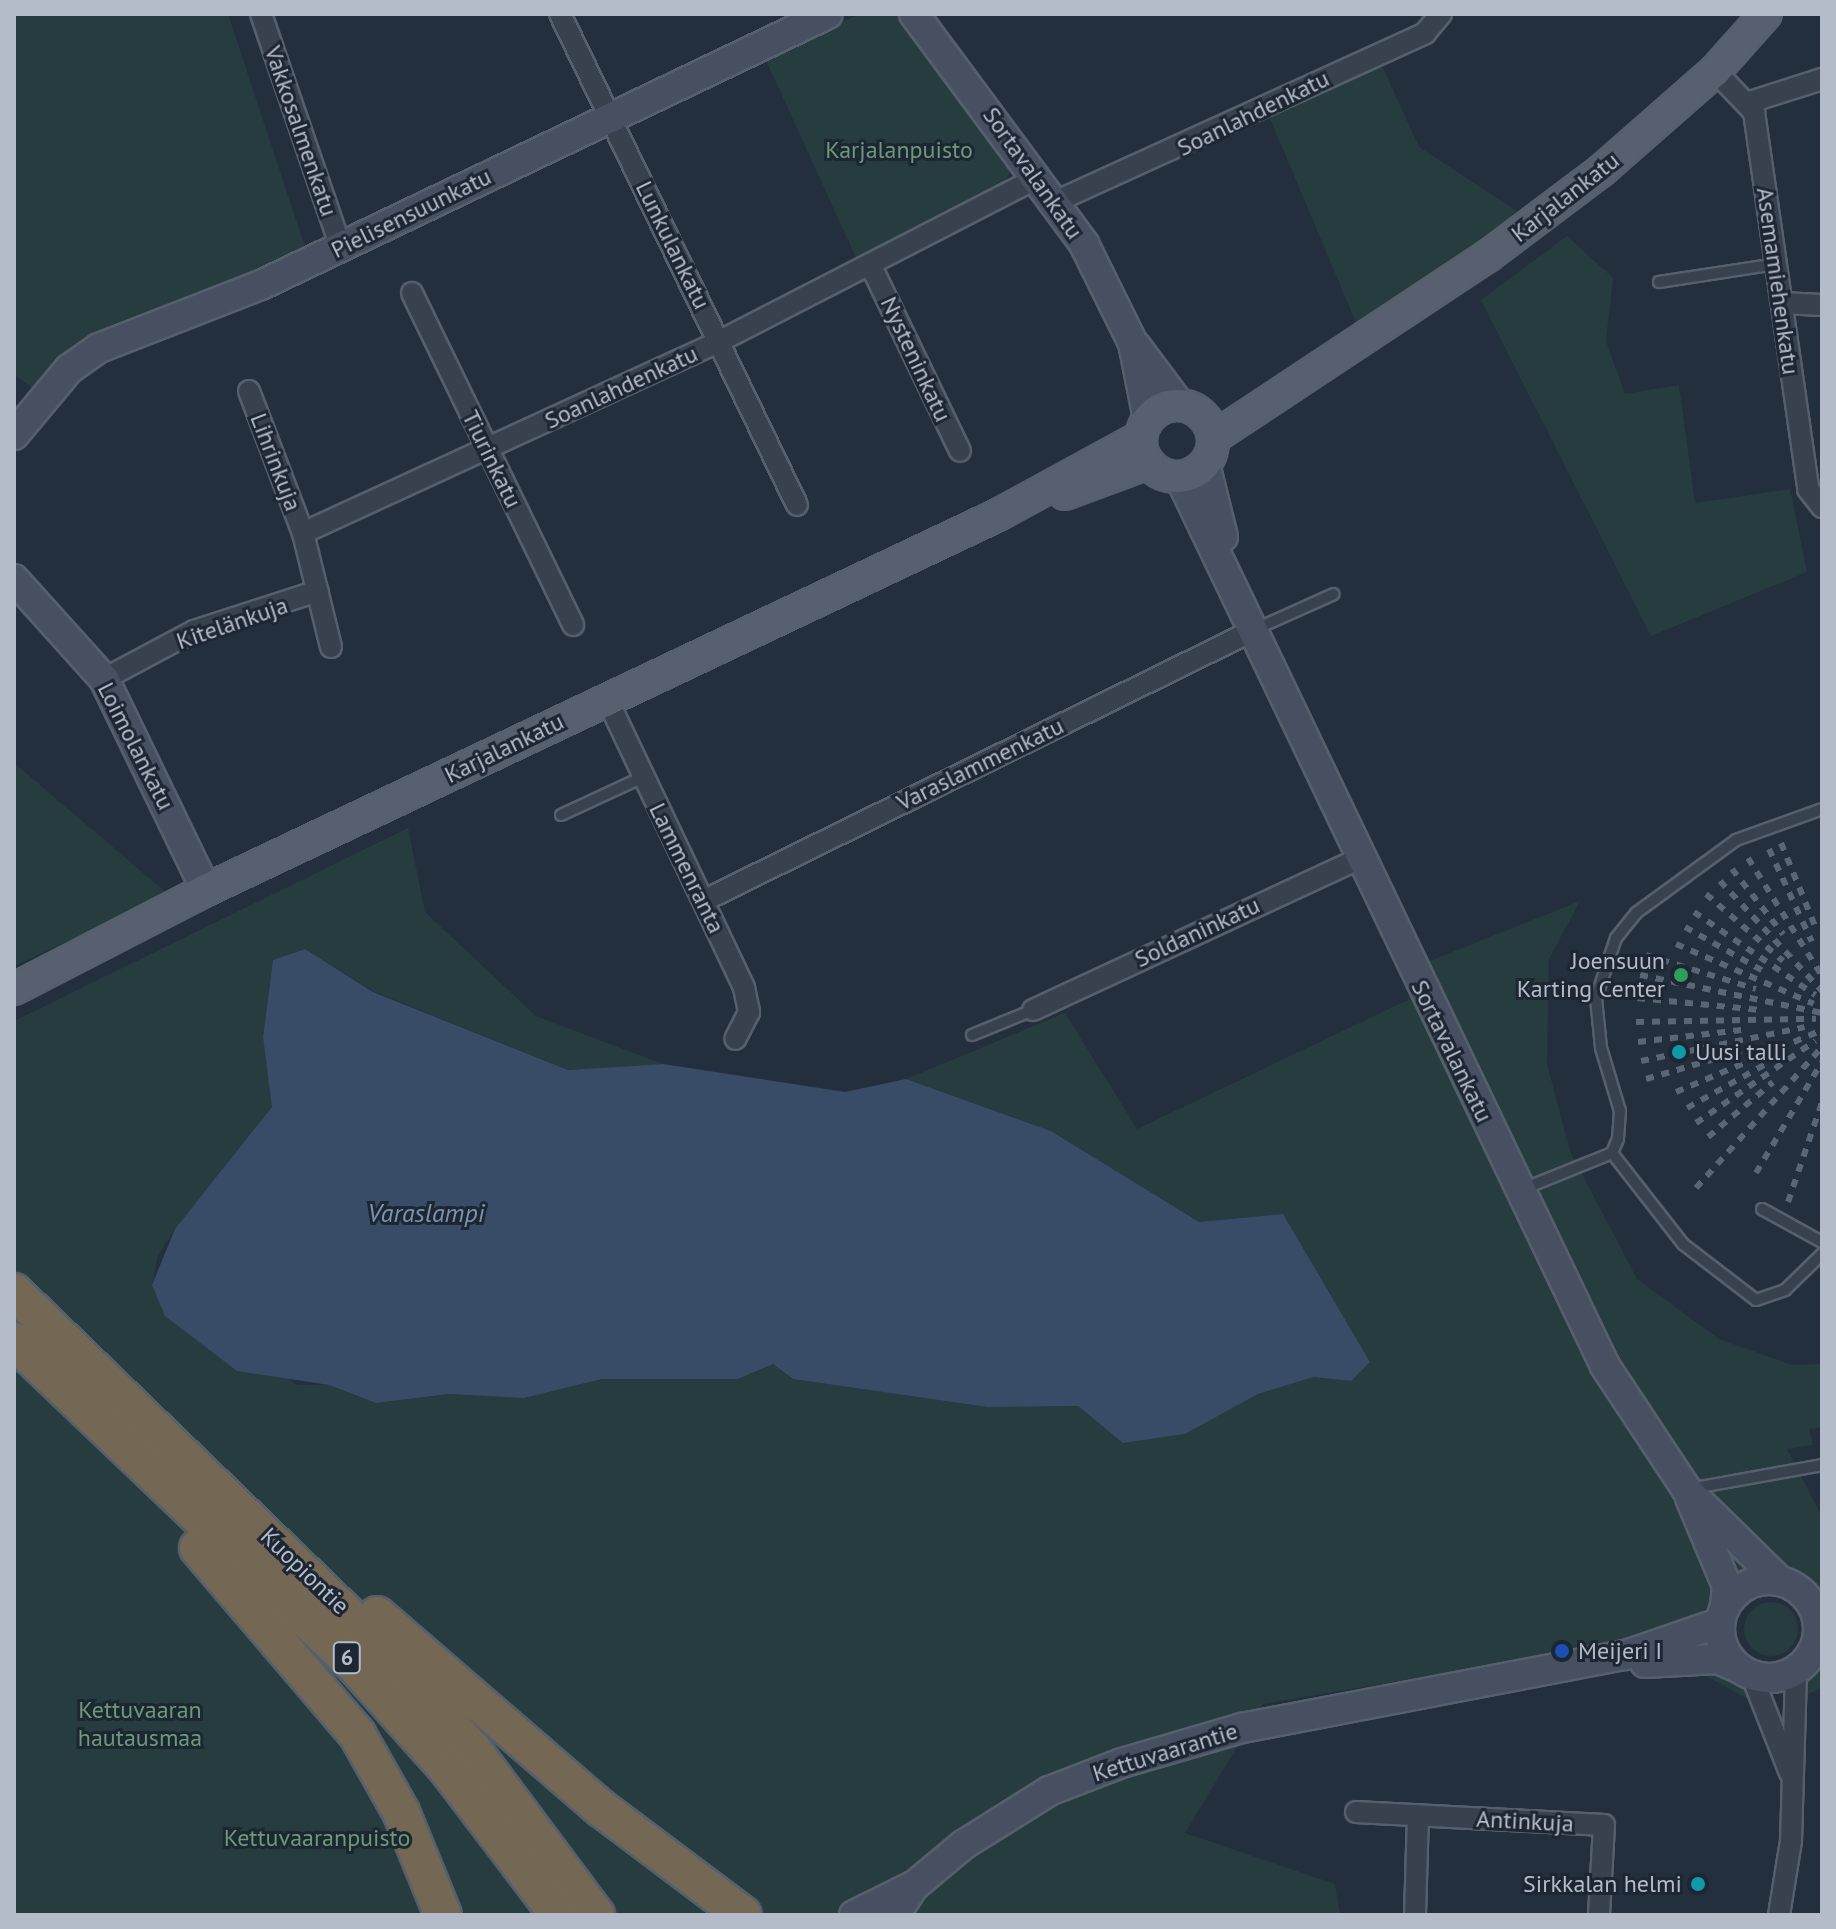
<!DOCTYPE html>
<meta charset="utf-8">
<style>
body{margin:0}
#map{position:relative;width:1836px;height:1929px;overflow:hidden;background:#242f3e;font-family:"PT Sans",sans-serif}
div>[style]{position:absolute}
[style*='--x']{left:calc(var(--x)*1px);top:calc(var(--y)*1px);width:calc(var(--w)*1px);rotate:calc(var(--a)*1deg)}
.green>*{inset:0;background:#263c3f}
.round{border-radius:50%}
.water>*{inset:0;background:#394c67}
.roads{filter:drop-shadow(2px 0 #565f6c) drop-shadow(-2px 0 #565f6c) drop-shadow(0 2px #565f6c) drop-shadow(0 -2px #565f6c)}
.lane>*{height:10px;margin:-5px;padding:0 5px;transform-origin:5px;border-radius:5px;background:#38414e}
.street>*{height:20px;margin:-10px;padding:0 10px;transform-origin:10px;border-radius:10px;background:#38414e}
.secondary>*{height:28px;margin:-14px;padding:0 14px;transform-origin:14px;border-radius:14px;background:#465061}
.secondary>.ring{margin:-14px;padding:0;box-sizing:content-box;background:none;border:28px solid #465061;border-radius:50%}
.primary>*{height:30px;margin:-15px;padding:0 15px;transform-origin:15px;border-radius:15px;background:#56606e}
.primary>.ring{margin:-15px;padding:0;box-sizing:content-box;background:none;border:30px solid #56606e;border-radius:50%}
.highway>*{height:36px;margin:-18px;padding:0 18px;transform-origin:18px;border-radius:18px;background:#746855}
.rail>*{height:6px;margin-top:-3px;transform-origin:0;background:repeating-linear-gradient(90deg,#5a6575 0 8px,transparent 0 16px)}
.dots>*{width:22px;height:22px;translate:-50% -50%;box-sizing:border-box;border:4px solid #1d2633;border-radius:50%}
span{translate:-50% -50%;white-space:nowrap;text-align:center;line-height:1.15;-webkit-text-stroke:6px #1d2633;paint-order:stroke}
.shield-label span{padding:2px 6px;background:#1d2633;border:2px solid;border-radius:6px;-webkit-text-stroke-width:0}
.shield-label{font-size:22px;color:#b4bcc9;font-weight:700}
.street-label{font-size:24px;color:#b4bcc9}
.park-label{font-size:24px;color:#6b9a76}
.poi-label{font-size:24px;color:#b4bcc9}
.right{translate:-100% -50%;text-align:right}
.left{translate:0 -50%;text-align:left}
.water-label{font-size:26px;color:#7c92b1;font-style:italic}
.frame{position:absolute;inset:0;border:16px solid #b4bcc9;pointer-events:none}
</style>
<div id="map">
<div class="green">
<div style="clip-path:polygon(14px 14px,228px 14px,309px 259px,134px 330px,42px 396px,14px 374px)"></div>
<div style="clip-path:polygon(860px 14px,898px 14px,1016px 162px,1001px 188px,859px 264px,765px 58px)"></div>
<div style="clip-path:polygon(1378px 57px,1419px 147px,1527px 218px,1360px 332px,1266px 109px)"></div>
<div style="clip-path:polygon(1567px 236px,1613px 278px,1606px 341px,1625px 394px,1679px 385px,1695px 503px,1790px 489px,1807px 572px,1651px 636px,1481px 300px)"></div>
<div style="clip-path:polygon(14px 763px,168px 894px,14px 966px)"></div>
<div style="clip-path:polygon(408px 828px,425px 912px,536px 1016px,663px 1064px,568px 1070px,373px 991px,305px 949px,273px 960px,263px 1037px,273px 1107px,175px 1229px,158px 1255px,152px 1285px,297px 1385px,329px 1385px,376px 1403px,449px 1394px,524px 1398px,602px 1379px,738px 1379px,773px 1364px,793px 1379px,987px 1407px,1078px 1406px,1123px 1443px,1185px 1434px,1258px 1394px,1314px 1377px,1351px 1381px,1370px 1362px,1283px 1214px,1199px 1222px,1051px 1131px,906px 1079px,1065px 1013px,1137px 1129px,1414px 997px,1420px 965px,1580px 901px,1549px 959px,1547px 1064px,1570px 1151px,1637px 1279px,1719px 1339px,1792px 1365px,1822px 1364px,1822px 1427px,1809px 1429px,1813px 1445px,1787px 1449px,1822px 1517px,1822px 1601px,1759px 1552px,1693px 1621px,1618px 1644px,1263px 1704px,1185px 1833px,1335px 1884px,1340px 1915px,14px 1915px,14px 1021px)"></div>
<div class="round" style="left:1744px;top:1602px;width:54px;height:54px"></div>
<div style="clip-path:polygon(1822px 1664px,1822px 1688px,1803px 1697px,1809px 1675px)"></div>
<div style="clip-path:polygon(1714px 1666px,1739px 1681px,1759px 1705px,1702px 1674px)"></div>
</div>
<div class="water">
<div style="clip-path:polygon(305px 949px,373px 992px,568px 1070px,663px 1064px,845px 1092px,906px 1079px,1051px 1131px,1199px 1222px,1283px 1214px,1370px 1362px,1351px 1381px,1314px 1377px,1258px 1394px,1185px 1434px,1123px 1443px,1078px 1406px,987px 1407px,793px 1379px,773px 1364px,738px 1379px,602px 1379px,524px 1398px,449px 1394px,376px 1403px,329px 1385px,237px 1371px,165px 1316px,152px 1285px,175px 1229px,272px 1107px,263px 1037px,273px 960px)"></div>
</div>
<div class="roads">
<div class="lane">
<div style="--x:1659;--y:282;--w:118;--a:-8.7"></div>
<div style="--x:1256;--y:629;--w:85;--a:-24.2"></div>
<div style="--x:561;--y:815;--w:90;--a:-24.9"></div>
<div style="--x:972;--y:1035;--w:66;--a:-22.3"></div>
<div style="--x:1612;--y:1153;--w:115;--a:52"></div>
<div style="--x:1683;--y:1244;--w:92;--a:37.5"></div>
<div style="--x:1756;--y:1300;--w:31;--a:-19"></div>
<div style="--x:1785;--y:1290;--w:52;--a:-44.2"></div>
<div style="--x:1523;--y:1189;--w:96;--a:-22"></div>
<div style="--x:1612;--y:1153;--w:15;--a:-67"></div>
<div style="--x:1618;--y:1139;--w:28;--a:-86"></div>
<div style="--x:1620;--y:1111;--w:66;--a:-106.8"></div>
<div style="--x:1601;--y:1048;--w:50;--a:-95.7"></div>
<div style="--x:1596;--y:998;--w:63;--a:-71.6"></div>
<div style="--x:1616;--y:938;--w:32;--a:-51"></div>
<div style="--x:1636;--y:913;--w:124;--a:-36.1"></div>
<div style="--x:1736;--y:840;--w:91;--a:-19.8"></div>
<div style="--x:1762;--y:1209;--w:68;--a:28.8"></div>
<div style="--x:1689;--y:1489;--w:135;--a:-10.2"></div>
</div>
<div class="street">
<div style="--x:261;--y:14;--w:247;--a:71.1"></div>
<div style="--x:560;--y:14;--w:545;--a:64.23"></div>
<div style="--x:1715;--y:71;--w:57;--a:46.4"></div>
<div style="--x:1754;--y:112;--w:381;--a:81.8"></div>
<div style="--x:1808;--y:489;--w:23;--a:52"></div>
<div style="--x:1750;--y:102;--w:76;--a:-17.7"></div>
<div style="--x:1057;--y:201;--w:405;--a:-24.5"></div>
<div style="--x:1425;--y:33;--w:25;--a:-50"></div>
<div style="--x:871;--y:266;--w:205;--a:64.3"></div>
<div style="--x:412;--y:293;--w:369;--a:64.1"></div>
<div style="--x:1782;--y:303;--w:40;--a:2.9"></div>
<div style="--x:249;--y:391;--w:152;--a:69.2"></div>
<div style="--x:331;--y:647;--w:117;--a:-103.8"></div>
<div style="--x:303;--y:533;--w:459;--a:-24.7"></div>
<div style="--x:720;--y:341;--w:356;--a:-27.2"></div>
<div style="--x:104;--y:679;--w:102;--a:-28.1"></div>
<div style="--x:194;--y:631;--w:130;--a:-17.9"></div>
<div style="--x:607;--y:699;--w:320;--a:64.6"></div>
<div style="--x:744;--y:988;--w:25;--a:78"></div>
<div style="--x:749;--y:1012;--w:30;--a:117"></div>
<div style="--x:705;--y:900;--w:614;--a:-26.19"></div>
<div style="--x:1033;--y:1010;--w:363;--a:-24.9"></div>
<div style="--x:1752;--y:1676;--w:104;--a:68.6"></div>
<div style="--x:1356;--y:1812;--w:248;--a:3"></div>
<div style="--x:1604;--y:1825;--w:90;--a:93.2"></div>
<div style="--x:1415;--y:1915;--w:100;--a:-88.3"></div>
<div style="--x:1779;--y:1915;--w:75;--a:-80.8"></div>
<div style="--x:1791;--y:1841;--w:171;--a:-88.3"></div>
</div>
<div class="secondary">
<div style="--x:914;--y:14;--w:286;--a:53.5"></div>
<div style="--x:1084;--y:244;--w:110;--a:63.7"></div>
<div style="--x:1133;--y:343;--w:77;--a:78.8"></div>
<div style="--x:1136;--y:346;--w:74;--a:53.3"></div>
<div style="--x:14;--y:435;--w:86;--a:-50.2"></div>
<div style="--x:69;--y:369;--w:37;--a:-35"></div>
<div style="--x:99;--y:348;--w:174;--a:-21.3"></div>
<div style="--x:261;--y:285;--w:628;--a:-25.55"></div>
<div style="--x:1205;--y:464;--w:75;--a:76.1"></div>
<div style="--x:1180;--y:478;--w:984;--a:64.42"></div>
<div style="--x:1605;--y:1366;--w:149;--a:56.5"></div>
<div style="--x:1687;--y:1490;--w:130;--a:44.4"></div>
<div style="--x:14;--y:579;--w:135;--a:48"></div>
<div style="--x:104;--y:679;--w:234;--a:64.2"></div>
<div style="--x:1690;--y:1498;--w:95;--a:67.2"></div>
<div style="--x:1727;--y:1586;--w:19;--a:96"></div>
<div class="ring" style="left:1720px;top:1580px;width:70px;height:70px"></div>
<div style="--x:1645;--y:1663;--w:73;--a:-3.1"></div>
<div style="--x:1718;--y:1659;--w:22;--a:24"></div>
<div style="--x:854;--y:1915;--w:66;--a:-26.2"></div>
<div style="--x:895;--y:1915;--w:35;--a:-57"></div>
<div style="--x:914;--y:1886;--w:64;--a:-39.9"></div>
<div style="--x:963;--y:1845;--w:102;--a:-32.1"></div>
<div style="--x:1049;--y:1791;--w:78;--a:-21"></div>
<div style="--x:1122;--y:1763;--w:125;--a:-16.3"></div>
<div style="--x:1242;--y:1728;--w:391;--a:-10.8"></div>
<div style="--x:1626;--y:1655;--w:98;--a:-19"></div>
</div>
<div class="primary">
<div class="ring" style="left:1141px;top:405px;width:42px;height:42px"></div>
<div style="--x:1213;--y:438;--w:330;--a:-33.5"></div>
<div style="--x:1488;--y:256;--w:141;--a:-37"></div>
<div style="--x:1601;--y:171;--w:152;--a:-41.3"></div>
<div style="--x:1715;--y:71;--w:76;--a:-48.2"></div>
<div style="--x:1065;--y:494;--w:89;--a:-20.5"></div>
<div style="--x:14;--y:989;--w:216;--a:-27.3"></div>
<div style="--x:206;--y:890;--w:876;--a:-25.34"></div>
<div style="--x:998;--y:515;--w:163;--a:-28.6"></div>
</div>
<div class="highway">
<div style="--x:14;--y:1292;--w:508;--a:44.04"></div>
<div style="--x:379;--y:1645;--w:141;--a:48.2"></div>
<div style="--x:473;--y:1750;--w:206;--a:53.3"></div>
<div style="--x:14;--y:1341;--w:472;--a:43.6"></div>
<div style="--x:356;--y:1667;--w:138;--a:48.2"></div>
<div style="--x:448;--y:1770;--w:182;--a:52.8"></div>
<div style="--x:198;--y:1548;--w:245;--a:49.5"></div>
<div style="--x:357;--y:1734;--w:90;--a:60.6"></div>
<div style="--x:401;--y:1812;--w:111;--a:67.8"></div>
<div style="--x:377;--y:1615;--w:297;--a:40.8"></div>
<div style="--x:602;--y:1809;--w:176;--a:36.9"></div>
</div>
</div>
<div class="rail">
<div style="--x:1781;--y:843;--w:90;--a:67.7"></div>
<div style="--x:1769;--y:849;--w:102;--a:65.2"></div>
<div style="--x:1748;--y:858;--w:139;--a:57.9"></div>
<div style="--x:1732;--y:869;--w:83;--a:51.9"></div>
<div style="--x:1720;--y:881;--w:150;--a:47.2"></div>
<div style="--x:1706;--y:894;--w:102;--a:41"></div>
<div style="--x:1694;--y:912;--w:147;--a:34.4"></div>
<div style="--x:1685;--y:927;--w:90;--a:29.4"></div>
<div style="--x:1676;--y:944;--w:150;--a:23.5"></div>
<div style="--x:1646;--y:955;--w:115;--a:17.2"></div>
<div style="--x:1640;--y:975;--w:186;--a:11.8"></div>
<div style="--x:1637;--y:998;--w:124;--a:5.6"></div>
<div style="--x:1636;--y:1022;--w:180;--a:-1"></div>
<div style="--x:1638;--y:1042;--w:104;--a:-6.6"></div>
<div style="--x:1641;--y:1061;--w:167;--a:-11.7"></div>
<div style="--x:1646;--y:1079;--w:99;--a:-16.4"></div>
<div style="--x:1676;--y:1092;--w:159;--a:-23"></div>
<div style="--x:1687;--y:1108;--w:90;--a:-29.1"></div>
<div style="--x:1696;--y:1123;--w:145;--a:-34.6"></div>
<div style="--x:1708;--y:1137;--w:85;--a:-40.2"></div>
<div style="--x:1756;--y:1173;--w:129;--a:-59.3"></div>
<div style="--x:1696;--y:1188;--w:189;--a:-48.2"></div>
<div style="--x:1788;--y:1202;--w:106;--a:-71.2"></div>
</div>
<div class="dots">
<div style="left:1681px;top:975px;background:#2e9e5b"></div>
<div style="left:1679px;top:1052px;background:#0f9aa8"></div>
<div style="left:1562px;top:1651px;background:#1a4fb4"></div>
<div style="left:1698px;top:1884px;background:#0f9aa8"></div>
</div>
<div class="shield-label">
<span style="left:347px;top:1658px">6</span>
</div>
<div class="street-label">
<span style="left:1253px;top:113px;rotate:-26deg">Soanlahdenkatu</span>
<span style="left:301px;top:131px;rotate:71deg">Vakkosalmenkatu</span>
<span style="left:1033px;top:173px;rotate:55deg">Sortavalankatu</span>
<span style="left:1565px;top:197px;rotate:-38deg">Karjalankatu</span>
<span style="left:411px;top:213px;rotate:-26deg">Pielisensuunkatu</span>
<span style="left:673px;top:245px;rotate:64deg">Lunkulankatu</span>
<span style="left:1778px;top:281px;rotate:82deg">Asemamiehenkatu</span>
<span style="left:916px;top:359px;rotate:65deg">Nysteninkatu</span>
<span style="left:621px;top:387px;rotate:-25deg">Soanlahdenkatu</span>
<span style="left:492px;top:459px;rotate:64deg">Tiurinkatu</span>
<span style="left:276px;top:462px;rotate:69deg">Lihrinkuja</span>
<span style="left:232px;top:623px;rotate:-19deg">Kitelänkuja</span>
<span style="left:136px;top:746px;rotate:63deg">Loimolankatu</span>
<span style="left:504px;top:748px;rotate:-26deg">Karjalankatu</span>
<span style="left:980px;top:764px;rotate:-26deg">Varaslammenkatu</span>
<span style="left:687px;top:868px;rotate:64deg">Lammenranta</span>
<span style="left:1197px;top:932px;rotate:-25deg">Soldaninkatu</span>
<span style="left:1452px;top:1051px;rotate:64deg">Sortavalankatu</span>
<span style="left:305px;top:1571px;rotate:44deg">Kuopiontie</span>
<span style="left:1165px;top:1752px;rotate:-17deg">Kettuvaarantie</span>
<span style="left:1525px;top:1821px;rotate:3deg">Antinkuja</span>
</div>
<div class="park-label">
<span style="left:899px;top:150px">Karjalanpuisto</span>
<span style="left:140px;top:1724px">Kettuvaaran<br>hautausmaa</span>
<span style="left:317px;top:1838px">Kettuvaaranpuisto</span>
</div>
<div class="poi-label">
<span class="right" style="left:1665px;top:975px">Joensuun<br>Karting Center</span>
<span class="left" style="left:1695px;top:1052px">Uusi talli</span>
<span class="left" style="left:1578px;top:1651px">Meijeri I</span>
<span class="right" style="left:1682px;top:1884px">Sirkkalan helmi</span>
</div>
<div class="water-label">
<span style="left:426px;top:1213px">Varaslampi</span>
</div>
<div class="frame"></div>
</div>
